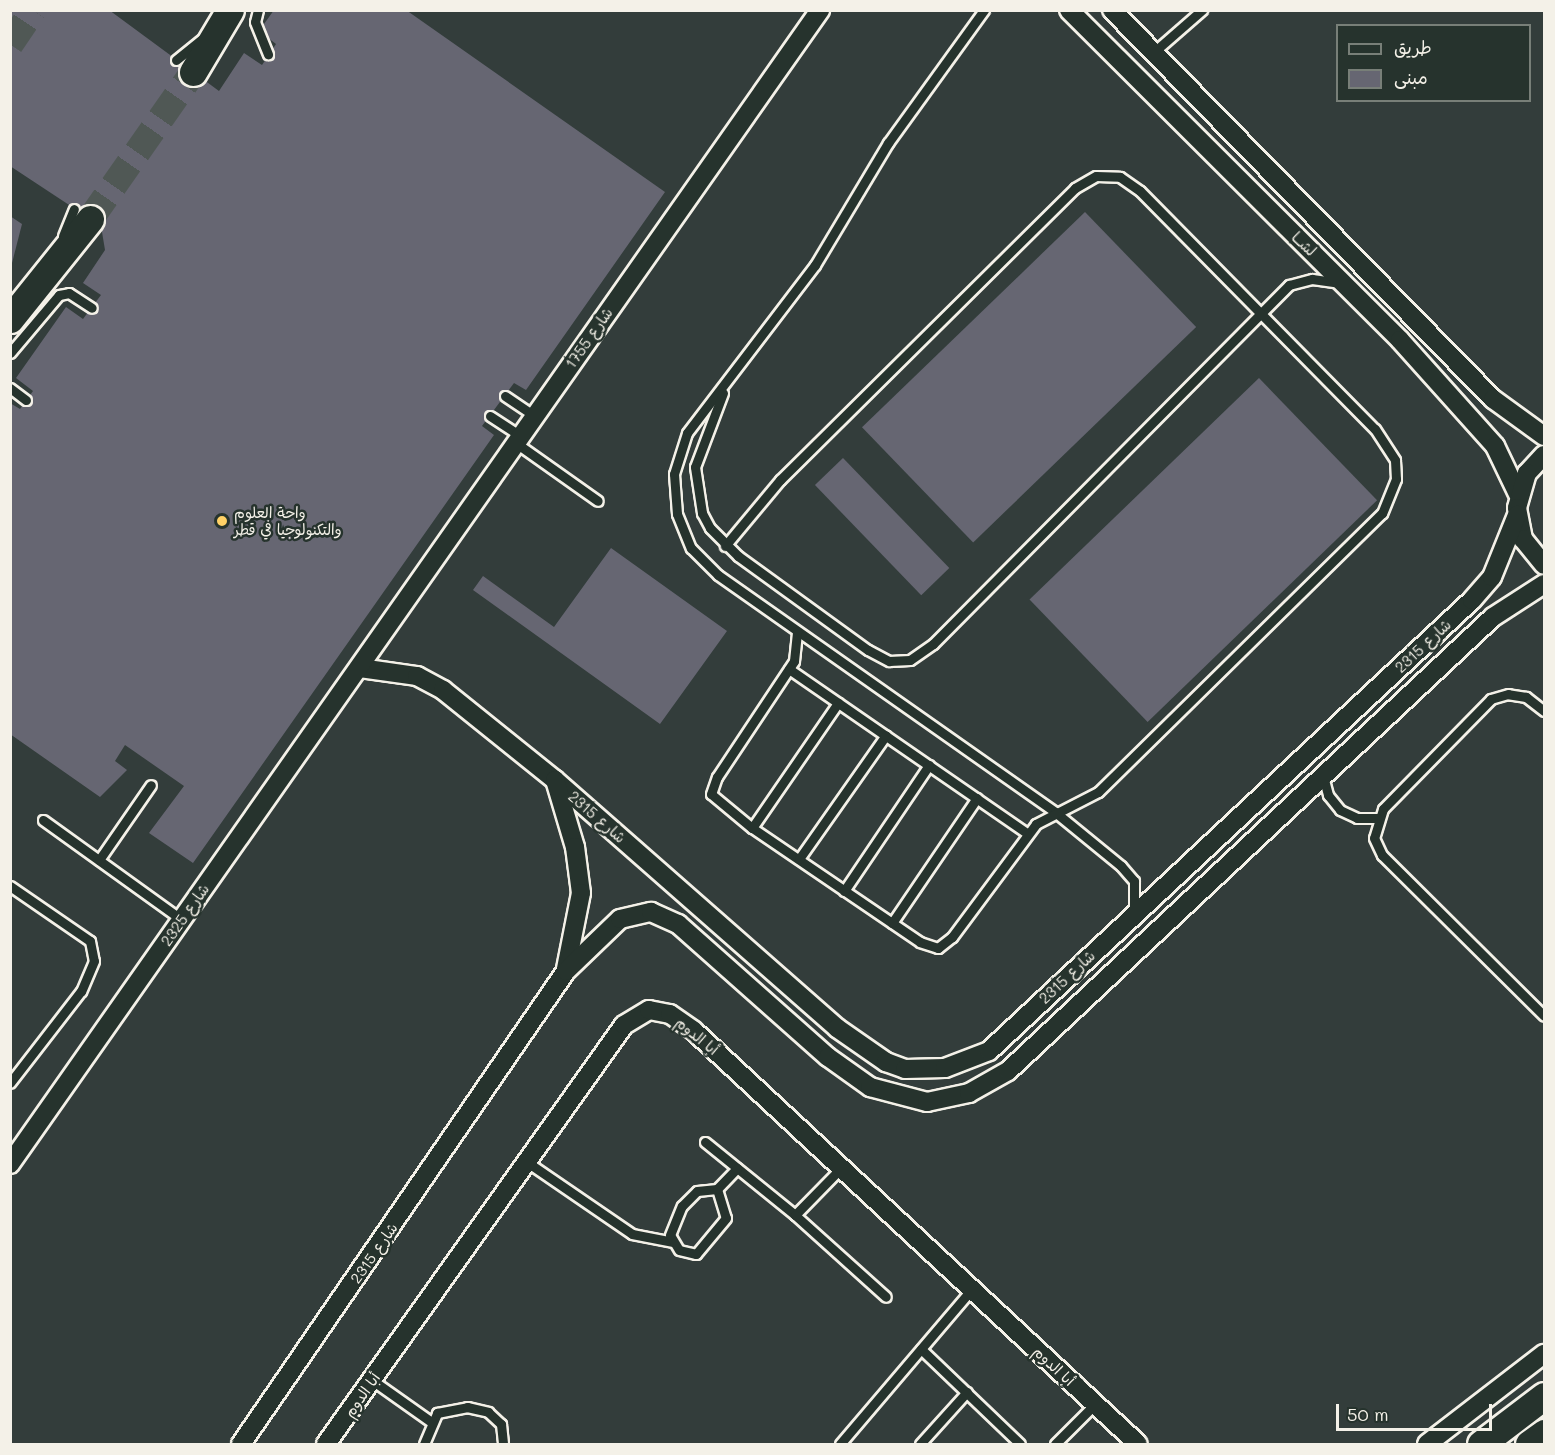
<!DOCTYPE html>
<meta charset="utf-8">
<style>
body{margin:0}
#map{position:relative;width:1555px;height:1455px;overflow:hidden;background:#333d3b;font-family:Mali,"Playpen Sans Arabic",sans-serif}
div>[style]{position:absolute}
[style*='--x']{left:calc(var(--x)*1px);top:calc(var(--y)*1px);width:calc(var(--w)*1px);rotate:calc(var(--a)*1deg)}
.building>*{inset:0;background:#666672;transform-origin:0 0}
.secondary-tunnel>*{height:27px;margin-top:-13.5px;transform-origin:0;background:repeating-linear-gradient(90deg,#505855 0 27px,transparent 0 41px)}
.roads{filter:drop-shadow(2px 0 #f4f1e8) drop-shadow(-2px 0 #f4f1e8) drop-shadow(0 2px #f4f1e8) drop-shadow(0 -2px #f4f1e8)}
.lane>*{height:9px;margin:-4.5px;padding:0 4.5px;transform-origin:4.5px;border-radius:4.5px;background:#26332d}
.street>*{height:18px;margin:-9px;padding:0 9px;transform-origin:9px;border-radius:9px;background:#26332d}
.secondary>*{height:27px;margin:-13.5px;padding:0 13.5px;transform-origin:13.5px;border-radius:13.5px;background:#26332d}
.dots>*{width:16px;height:16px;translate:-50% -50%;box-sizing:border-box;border:3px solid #26332d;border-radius:50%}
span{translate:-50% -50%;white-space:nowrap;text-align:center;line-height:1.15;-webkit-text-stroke:5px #26332d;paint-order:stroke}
.street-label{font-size:15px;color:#f4f1e8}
.poi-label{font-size:15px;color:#f4f1e8}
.left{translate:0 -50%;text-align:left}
.frame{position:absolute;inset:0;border:12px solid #f4f1e8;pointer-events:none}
.legend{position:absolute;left:1336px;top:24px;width:195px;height:78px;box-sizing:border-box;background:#26332d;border:2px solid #787f78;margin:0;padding:8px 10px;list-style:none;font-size:18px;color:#f4f1e8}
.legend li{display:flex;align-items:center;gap:12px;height:30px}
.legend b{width:30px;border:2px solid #787f78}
.scale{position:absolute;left:1336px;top:1404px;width:156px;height:27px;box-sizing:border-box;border:3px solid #f4f1e8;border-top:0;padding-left:8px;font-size:18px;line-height:21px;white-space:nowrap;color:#f4f1e8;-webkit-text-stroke:4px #26332d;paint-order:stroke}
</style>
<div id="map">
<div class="building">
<div style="clip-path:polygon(10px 10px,109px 10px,219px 91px,244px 53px,262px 65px,276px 44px,259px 31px,274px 10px,406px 10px,665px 192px,526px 390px,514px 383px,482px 426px,494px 435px,193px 863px,149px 833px,184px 786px,125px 745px,115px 761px,127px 770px,100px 797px,10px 734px,10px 403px,20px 409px,33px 391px,16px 378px,66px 307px,83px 319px,101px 295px,83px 283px,105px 250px,101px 226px,10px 166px)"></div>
<div style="left:1085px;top:212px;width:160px;height:310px;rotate:46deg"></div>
<div style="clip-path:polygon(10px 216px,22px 224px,11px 267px,10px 267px)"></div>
<div style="left:1259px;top:378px;width:170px;height:319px;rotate:46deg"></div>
<div style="left:843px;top:458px;width:153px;height:39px;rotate:46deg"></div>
<div style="clip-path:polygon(611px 548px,727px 631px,660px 724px,473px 590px,483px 576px,554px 627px)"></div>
</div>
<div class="secondary-tunnel">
<div style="--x:10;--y:44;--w:41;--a:-55.9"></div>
<div style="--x:90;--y:219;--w:179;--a:-55"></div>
</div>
<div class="roads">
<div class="lane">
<div style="--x:258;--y:10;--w:12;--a:104"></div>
<div style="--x:255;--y:22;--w:35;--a:68"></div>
<div style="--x:984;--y:10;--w:164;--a:125.8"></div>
<div style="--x:888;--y:143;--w:142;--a:120.9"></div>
<div style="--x:815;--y:265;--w:211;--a:127.3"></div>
<div style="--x:687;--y:433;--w:43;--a:107.6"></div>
<div style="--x:674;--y:474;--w:40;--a:85.7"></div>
<div style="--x:677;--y:514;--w:37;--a:68"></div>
<div style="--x:691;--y:548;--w:38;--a:45"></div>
<div style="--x:718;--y:575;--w:412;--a:35.1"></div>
<div style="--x:1055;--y:812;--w:85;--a:39.3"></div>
<div style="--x:1121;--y:866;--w:20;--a:49"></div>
<div style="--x:1134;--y:881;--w:30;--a:90"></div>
<div style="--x:1154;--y:52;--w:64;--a:-41.2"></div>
<div style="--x:176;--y:60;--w:33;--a:-39"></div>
<div style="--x:63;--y:236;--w:29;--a:-68"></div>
<div style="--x:10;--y:353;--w:76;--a:-49.8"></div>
<div style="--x:59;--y:295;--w:10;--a:-11"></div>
<div style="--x:69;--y:293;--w:27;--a:33"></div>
<div style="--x:10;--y:388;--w:20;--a:37"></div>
<div style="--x:723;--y:393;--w:79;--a:110.7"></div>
<div style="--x:695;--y:467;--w:47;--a:81.3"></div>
<div style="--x:702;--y:513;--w:17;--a:62"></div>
<div style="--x:710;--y:528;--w:40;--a:45"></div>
<div style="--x:738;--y:556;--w:160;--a:35.9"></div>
<div style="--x:868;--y:650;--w:24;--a:28"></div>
<div style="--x:889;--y:661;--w:21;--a:-3"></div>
<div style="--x:910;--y:660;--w:28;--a:-35"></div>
<div style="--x:933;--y:644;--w:506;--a:-45.24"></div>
<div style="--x:1289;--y:285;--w:24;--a:-15"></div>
<div style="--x:1312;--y:279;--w:27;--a:8"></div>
<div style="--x:505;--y:396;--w:36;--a:34"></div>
<div style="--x:490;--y:416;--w:37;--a:33"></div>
<div style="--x:516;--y:443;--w:100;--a:35.3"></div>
<div style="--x:725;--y:546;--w:86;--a:-50.2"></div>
<div style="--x:780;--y:480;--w:415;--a:-44.7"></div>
<div style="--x:1075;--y:188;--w:24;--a:-30"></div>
<div style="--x:1096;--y:176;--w:24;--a:2"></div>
<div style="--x:1120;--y:177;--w:24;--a:35"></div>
<div style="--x:1140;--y:191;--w:334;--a:45.4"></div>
<div style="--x:1375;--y:429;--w:37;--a:57"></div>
<div style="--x:1395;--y:460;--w:19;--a:87"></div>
<div style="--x:1396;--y:479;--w:37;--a:112"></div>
<div style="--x:1382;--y:513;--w:398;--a:135.5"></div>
<div style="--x:1098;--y:792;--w:70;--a:152.7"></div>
<div style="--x:1036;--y:824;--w:141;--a:126.6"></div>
<div style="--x:952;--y:937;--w:18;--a:142"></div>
<div style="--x:938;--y:948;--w:19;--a:-162"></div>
<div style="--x:920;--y:942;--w:203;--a:-145.8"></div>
<div style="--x:752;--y:828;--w:53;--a:-140.3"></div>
<div style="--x:711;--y:794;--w:18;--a:-71"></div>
<div style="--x:717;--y:777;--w:139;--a:-56.4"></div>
<div style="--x:794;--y:661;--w:30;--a:-84"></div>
<div style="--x:789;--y:669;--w:289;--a:34.6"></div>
<div style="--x:1544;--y:711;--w:23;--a:-142"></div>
<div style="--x:1526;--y:697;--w:18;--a:-171"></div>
<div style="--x:1508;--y:694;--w:18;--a:164"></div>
<div style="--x:1491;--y:699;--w:154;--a:134.5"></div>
<div style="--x:1383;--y:809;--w:30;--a:107"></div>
<div style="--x:1374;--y:838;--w:19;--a:65"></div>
<div style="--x:1382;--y:855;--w:228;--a:44.8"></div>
<div style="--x:1323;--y:776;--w:20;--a:75"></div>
<div style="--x:1328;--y:795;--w:19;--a:51"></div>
<div style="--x:1340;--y:810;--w:19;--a:25"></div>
<div style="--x:1357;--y:818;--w:20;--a:0"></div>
<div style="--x:43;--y:820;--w:171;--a:35.7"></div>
<div style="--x:752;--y:828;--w:152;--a:-55.5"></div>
<div style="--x:799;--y:859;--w:151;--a:-54.9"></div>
<div style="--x:99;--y:860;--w:91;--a:-55.3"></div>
<div style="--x:10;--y:886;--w:97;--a:34.5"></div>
<div style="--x:90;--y:941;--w:20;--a:79"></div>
<div style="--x:94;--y:961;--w:33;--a:113"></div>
<div style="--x:81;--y:991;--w:116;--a:127.7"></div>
<div style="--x:844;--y:891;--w:152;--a:-56"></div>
<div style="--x:892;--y:923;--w:151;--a:-55.8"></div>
<div style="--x:705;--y:1142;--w:116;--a:39"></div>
<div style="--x:795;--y:1215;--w:67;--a:-45.6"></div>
<div style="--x:527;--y:1162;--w:127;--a:34.4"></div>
<div style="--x:632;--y:1234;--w:42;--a:11"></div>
<div style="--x:717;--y:1189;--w:30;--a:73"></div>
<div style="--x:726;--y:1218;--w:47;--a:129.8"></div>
<div style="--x:696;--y:1254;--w:17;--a:-167"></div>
<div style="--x:679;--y:1250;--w:17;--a:-121"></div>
<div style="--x:670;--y:1235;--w:31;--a:-68"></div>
<div style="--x:682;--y:1206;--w:21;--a:-45"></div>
<div style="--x:697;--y:1191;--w:20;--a:-6"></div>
<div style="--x:717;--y:1189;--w:29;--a:-46"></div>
<div style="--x:795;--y:1215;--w:122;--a:42"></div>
<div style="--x:921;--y:1349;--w:137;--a:43.8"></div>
<div style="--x:372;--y:1380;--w:71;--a:35.3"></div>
<div style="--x:424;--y:1444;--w:34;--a:-67"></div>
<div style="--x:437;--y:1413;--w:31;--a:-11"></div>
<div style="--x:467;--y:1407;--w:22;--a:13"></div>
<div style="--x:488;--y:1412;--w:18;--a:43"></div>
<div style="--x:501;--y:1424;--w:20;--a:84"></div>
<div style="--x:840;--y:1444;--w:204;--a:-49.6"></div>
<div style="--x:920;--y:1444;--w:70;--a:-47.9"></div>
<div style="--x:1055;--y:1444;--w:57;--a:-45"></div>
</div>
<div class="street">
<div style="--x:1069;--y:10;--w:467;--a:44.9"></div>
<div style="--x:1400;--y:340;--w:142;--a:48.1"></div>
<div style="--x:1495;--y:446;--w:53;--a:64.4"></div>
<div style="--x:1112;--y:10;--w:545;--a:45.6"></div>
<div style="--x:1493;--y:399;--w:63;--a:36"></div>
<div style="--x:1544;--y:455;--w:25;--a:133"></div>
<div style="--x:1527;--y:473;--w:36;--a:106"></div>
<div style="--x:1517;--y:508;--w:32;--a:79"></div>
<div style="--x:1523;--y:539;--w:33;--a:51"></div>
<div style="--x:360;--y:668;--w:58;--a:8"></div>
<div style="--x:417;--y:676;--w:30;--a:28"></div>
<div style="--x:443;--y:690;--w:144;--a:38.8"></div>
<div style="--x:555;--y:780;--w:376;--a:41.3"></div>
<div style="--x:837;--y:1028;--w:60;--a:34.8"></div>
<div style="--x:886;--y:1062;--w:20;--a:20"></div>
<div style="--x:905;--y:1069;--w:40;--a:-1.4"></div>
<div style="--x:945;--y:1068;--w:47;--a:-21.1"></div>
<div style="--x:989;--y:1051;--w:661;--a:-43.04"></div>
<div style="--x:1472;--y:600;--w:30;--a:-49"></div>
<div style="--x:1492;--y:577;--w:67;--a:-68"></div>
<div style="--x:555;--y:780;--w:70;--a:73.4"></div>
<div style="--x:575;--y:847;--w:46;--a:82.6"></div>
<div style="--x:581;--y:893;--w:77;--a:101.2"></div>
<div style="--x:10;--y:1164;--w:1410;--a:-54.93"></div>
<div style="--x:241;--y:1444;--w:574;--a:-55.51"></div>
<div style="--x:566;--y:971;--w:75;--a:-43.9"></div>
<div style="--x:620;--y:919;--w:32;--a:-13"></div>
<div style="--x:651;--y:912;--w:30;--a:24"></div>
<div style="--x:678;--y:924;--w:200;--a:41.6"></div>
<div style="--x:828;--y:1057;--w:52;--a:35.5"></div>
<div style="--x:870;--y:1087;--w:59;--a:14.7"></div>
<div style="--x:927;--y:1102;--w:43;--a:-12.1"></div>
<div style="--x:969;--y:1093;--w:45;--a:-29.4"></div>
<div style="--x:1008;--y:1071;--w:664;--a:-43.11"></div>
<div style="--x:1493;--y:617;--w:61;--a:-32.9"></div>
<div style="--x:326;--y:1444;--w:514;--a:-54.58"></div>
<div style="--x:624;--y:1025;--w:29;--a:-31"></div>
<div style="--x:649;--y:1010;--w:21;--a:11"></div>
<div style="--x:670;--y:1014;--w:29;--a:35"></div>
<div style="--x:694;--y:1031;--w:606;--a:42.93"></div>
<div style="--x:1427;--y:1444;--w:148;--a:-37.6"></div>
</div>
<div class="secondary">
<div style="--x:193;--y:72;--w:72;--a:-59.2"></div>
<div style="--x:10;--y:319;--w:128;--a:-51.3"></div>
<div style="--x:1481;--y:1444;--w:79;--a:-37.3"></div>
<div style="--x:1529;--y:1444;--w:19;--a:-36"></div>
</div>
</div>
<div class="dots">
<div style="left:222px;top:521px;background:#ffd166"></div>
</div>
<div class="street-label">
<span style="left:1304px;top:244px;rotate:43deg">لشــا</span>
<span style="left:589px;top:338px;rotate:-55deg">شارع 1755</span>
<span style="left:1423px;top:646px;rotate:-43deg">شارع 2315</span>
<span style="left:597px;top:817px;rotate:41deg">شارع 2315</span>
<span style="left:185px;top:915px;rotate:-55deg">شارع 2325</span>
<span style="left:1067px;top:977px;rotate:-43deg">شارع 2315</span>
<span style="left:697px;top:1036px;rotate:39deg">أبا الدوم</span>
<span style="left:374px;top:1253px;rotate:-55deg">شارع 2315</span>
<span style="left:1054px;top:1366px;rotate:43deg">أبا الدوم</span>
<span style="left:362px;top:1395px;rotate:-55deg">أبا الدوم</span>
</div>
<div class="poi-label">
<span class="left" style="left:234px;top:521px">واحة العلوم<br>والتكنولوجيا في قطر</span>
</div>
<div class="frame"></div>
<ul class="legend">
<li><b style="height:8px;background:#26332d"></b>طريق</li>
<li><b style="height:16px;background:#666672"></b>مبنى</li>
</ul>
<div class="scale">50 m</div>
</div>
